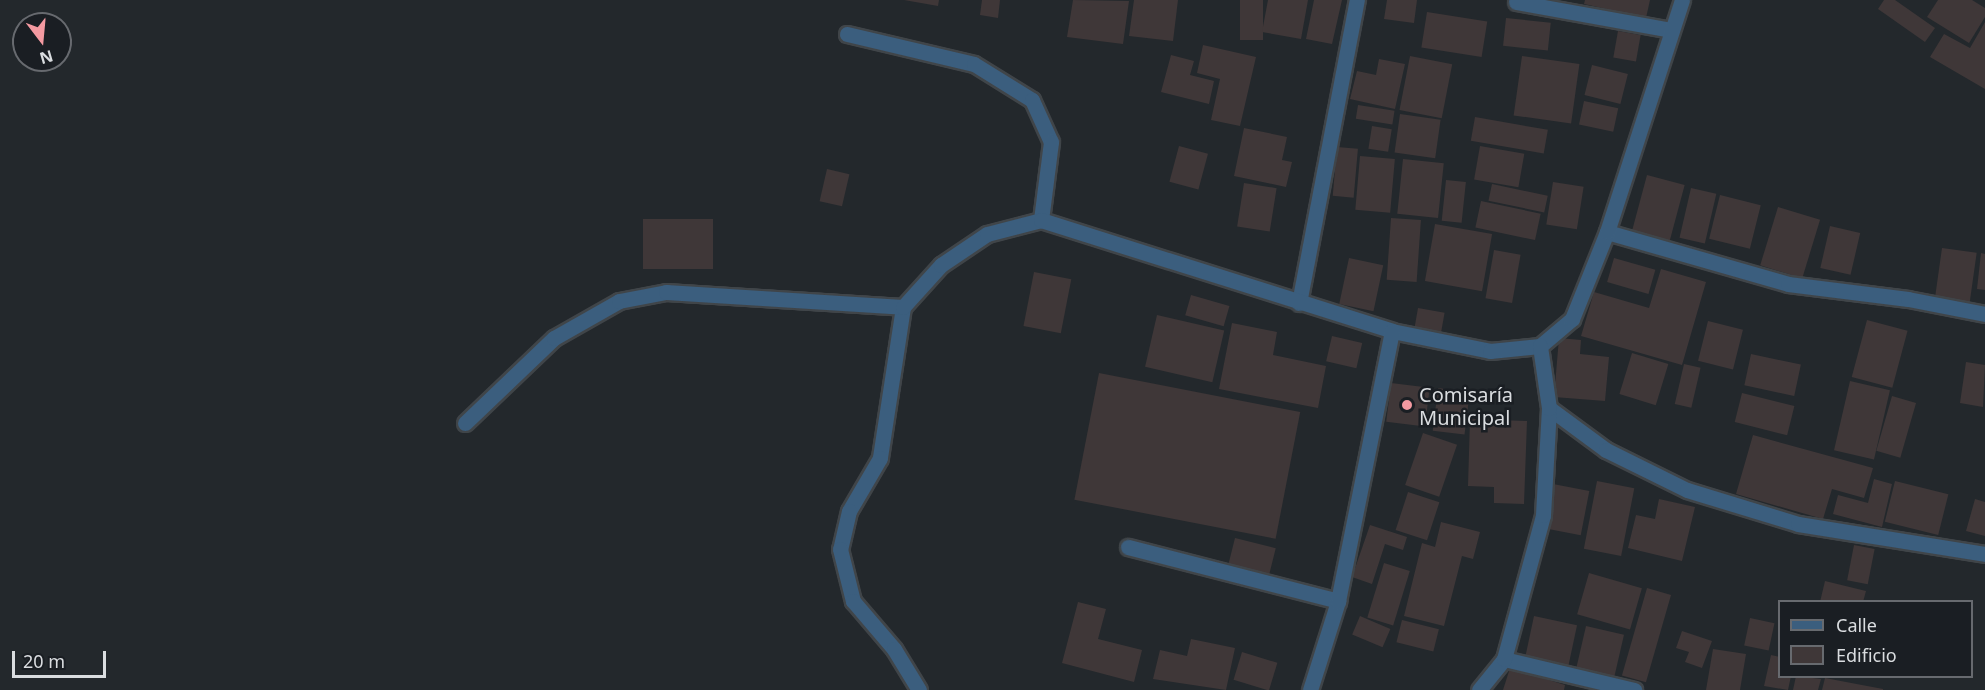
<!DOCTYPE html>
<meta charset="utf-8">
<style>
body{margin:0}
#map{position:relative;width:1985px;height:690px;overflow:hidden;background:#23282c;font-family:"Noto Sans",sans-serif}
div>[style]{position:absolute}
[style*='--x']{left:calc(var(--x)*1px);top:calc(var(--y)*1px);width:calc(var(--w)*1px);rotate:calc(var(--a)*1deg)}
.building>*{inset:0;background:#3f3738;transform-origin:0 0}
.roads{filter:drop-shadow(2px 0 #404549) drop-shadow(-2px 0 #404549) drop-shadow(0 2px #404549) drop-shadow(0 -2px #404549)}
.minor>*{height:15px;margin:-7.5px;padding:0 7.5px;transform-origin:7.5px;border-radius:7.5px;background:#3b5e7e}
.dots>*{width:16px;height:16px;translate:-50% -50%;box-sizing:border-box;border:3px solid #1a1e23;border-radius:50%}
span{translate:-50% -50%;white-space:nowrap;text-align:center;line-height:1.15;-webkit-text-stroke:5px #1a1e23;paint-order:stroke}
.poi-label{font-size:20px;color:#dadde0}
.left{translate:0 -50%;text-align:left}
.legend{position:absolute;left:1778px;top:600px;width:195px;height:78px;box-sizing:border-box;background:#1a1e23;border:2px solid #676a6f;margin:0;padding:8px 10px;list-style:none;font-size:18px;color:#dadde0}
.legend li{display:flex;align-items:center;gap:12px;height:30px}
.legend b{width:30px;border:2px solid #676a6f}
.north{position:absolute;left:12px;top:12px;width:60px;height:60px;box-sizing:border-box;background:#1a1e23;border:2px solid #676a6f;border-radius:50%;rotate:164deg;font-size:16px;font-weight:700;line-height:24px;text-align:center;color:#dadde0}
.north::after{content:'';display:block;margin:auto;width:21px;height:27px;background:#f49aa1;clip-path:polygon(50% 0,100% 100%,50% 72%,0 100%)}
.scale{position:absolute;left:12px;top:651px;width:94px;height:27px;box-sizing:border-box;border:3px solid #dadde0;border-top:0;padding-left:8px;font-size:18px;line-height:21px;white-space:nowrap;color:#dadde0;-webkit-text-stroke:4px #1a1e23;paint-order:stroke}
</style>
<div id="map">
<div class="building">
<div style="clip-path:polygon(904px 0,939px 0,938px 6px)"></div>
<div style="clip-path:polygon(982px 0,1000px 0,998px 18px,980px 15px)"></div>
<div style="clip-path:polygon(1073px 0,1129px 1px,1123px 44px,1067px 37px)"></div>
<div style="clip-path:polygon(1134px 0,1178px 0,1173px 41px,1129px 36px)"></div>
<div style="left:1240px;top:0;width:23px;height:40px"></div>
<div style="clip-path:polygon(1268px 0,1308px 0,1301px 39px,1262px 32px)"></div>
<div style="clip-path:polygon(1314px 0,1342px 0,1332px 44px,1306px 39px)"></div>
<div style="clip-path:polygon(1387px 0,1417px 0,1414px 23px,1384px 19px)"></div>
<div style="clip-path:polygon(1585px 0,1650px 0,1646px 18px,1584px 4px)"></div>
<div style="clip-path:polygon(1884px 0,1895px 0,1935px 28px,1925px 42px,1878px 9px)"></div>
<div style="clip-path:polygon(1938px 0,1972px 0,1985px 8px,1985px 17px,1969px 43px,1927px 17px)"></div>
<div style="left:1427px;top:12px;width:61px;height:36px;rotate:9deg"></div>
<div style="left:1506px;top:18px;width:45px;height:28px;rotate:6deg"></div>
<div style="clip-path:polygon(1985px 22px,1985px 89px,1930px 57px,1944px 34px,1970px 48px)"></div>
<div style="left:1618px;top:31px;width:23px;height:27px;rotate:10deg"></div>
<div style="clip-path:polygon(1203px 45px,1256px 57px,1240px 126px,1211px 120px,1220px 79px,1197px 73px)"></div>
<div style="clip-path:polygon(1171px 55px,1194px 61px,1190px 75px,1214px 81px,1209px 104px,1161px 92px)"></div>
<div style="left:1410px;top:56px;width:43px;height:55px;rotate:11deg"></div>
<div style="left:1522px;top:56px;width:58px;height:60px;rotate:8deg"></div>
<div style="clip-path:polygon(1379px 59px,1405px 64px,1395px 109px,1350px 99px,1357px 71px,1376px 75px)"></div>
<div style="left:1592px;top:65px;width:37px;height:31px;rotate:14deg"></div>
<div style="left:1584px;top:101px;width:35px;height:24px;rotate:12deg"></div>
<div style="left:1358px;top:105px;width:37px;height:14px;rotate:9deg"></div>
<div style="left:1400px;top:114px;width:41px;height:39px;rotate:8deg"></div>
<div style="left:1475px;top:117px;width:74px;height:24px;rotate:10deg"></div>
<div style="left:1372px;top:126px;width:20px;height:23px;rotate:9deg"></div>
<div style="clip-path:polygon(1244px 128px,1287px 137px,1282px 160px,1292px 162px,1286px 187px,1234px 176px)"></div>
<div style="left:1179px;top:146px;width:30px;height:37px;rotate:15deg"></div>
<div style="left:1480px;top:146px;width:45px;height:34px;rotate:10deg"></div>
<div style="left:1337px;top:147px;width:21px;height:49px;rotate:5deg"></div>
<div style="left:1360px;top:156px;width:35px;height:54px;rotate:5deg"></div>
<div style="left:1403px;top:159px;width:41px;height:55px;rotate:6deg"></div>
<div style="left:827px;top:169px;width:23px;height:33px;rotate:13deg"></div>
<div style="left:1647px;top:175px;width:39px;height:59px;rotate:15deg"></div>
<div style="left:1446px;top:180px;width:20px;height:41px;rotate:6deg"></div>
<div style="left:1553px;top:182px;width:31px;height:43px;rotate:9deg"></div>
<div style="left:1244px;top:183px;width:33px;height:44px;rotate:9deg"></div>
<div style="left:1492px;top:184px;width:57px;height:17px;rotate:12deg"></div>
<div style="left:1691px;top:188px;width:26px;height:51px;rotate:13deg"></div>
<div style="left:1720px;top:195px;width:42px;height:45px;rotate:14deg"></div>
<div style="left:1481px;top:201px;width:61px;height:27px;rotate:12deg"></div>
<div style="left:1778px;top:207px;width:44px;height:61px;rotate:17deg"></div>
<div style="left:1391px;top:218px;width:30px;height:62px;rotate:4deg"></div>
<div style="left:643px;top:219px;width:70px;height:50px"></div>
<div style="left:1435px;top:224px;width:58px;height:58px;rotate:10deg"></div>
<div style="left:1830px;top:226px;width:31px;height:43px;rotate:13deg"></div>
<div style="left:1942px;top:248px;width:35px;height:50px;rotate:8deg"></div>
<div style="left:1494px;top:250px;width:27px;height:49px;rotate:10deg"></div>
<div style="clip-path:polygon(1981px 253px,1985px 254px,1985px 290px,1977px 289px)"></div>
<div style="left:1349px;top:258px;width:35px;height:47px;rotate:12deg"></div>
<div style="left:1614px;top:258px;width:43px;height:25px;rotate:16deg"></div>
<div style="clip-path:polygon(1661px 269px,1706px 282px,1682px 365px,1581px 336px,1594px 292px,1649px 308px)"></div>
<div style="left:1034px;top:272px;width:38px;height:55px;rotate:11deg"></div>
<div style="left:1191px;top:295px;width:40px;height:21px;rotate:16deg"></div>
<div style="left:1418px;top:308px;width:27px;height:22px;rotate:10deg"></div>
<div style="left:1157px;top:315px;width:69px;height:53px;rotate:13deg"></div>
<div style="left:1867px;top:320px;width:42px;height:59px;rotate:15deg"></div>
<div style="left:1708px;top:321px;width:36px;height:41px;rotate:14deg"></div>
<div style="clip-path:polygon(1232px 323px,1277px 332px,1273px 355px,1326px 366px,1318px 408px,1219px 389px)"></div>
<div style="left:1332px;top:336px;width:31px;height:26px;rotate:13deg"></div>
<div style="clip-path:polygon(1559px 338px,1581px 340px,1580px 354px,1609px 357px,1605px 401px,1554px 397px)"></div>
<div style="left:1632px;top:353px;width:38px;height:43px;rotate:17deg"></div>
<div style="left:1751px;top:354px;width:51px;height:32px;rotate:12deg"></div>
<div style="clip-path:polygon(1966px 362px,1985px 365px,1983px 407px,1960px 403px)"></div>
<div style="left:1684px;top:364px;width:17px;height:41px;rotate:13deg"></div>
<div style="left:1099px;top:373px;width:205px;height:129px;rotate:11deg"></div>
<div style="left:1850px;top:381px;width:41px;height:71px;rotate:13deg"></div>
<div style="left:1391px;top:383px;width:39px;height:39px;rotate:7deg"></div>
<div style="left:1438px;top:388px;width:32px;height:43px;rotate:7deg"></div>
<div style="left:1742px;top:393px;width:54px;height:30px;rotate:14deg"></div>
<div style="left:1892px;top:396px;width:25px;height:57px;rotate:16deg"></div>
<div style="clip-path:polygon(1470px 419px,1527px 421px,1524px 504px,1494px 503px,1494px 487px,1468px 486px)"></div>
<div style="left:1423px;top:433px;width:36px;height:55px;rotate:19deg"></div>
<div style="clip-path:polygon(1753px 435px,1873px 468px,1864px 498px,1832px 489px,1823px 519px,1736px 494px)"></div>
<div style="clip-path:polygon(1874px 479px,1892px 484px,1882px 527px,1833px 514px,1838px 495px,1868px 503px)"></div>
<div style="left:1597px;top:481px;width:38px;height:69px;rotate:11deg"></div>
<div style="left:1895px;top:481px;width:55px;height:42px;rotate:14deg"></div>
<div style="left:1553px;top:484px;width:37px;height:45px;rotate:11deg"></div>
<div style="left:1408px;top:492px;width:33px;height:40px;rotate:18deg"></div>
<div style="clip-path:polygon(1659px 499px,1695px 507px,1682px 561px,1628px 548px,1636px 515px,1655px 519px)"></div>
<div style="clip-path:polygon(1975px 499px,1985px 502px,1985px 536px,1966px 531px)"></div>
<div style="clip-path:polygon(1441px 522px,1480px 532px,1473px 559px,1462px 556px,1444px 626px,1404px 616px,1422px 543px,1435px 547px)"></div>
<div style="clip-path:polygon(1370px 525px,1407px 537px,1403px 550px,1385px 544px,1372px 584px,1352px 577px)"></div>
<div style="left:1235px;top:538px;width:42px;height:28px;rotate:14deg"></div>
<div style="left:1854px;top:545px;width:21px;height:36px;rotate:11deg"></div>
<div style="left:1384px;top:563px;width:27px;height:57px;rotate:17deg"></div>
<div style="left:1589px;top:573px;width:55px;height:43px;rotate:16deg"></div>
<div style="clip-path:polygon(1825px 581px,1866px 591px,1863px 602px,1820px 602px)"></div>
<div style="left:1647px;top:588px;width:25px;height:91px;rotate:16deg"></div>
<div style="clip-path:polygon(1078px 602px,1106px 609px,1098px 639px,1142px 650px,1134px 682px,1062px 663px)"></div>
<div style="left:1360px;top:616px;width:33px;height:20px;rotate:23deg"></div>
<div style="left:1534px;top:616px;width:44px;height:43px;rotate:12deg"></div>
<div style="left:1750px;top:618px;width:25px;height:28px;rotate:12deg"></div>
<div style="left:1402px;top:620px;width:38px;height:23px;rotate:14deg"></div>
<div style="left:1586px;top:626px;width:39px;height:43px;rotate:13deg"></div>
<div style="clip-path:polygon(1682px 631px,1712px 641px,1702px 668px,1685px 662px,1689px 652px,1676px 648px)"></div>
<div style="clip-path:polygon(1191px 639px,1235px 648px,1226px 690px,1153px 679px,1160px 650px,1187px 656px)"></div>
<div style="clip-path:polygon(1713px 649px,1746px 654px,1740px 690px,1706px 690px)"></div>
<div style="left:1242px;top:652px;width:37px;height:29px;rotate:17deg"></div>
<div style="clip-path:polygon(1771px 655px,1780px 657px,1780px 676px,1791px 676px,1788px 690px,1764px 686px)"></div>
<div style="clip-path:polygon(1510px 668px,1565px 685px,1564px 690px,1503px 690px)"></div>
<div style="clip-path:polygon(1796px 676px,1821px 679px,1818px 690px,1793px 690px)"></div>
<div style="clip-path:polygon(1825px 678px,1883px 689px,1883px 690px,1822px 690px)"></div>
</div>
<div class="roads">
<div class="minor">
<div style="--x:1516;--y:2;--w:158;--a:10.2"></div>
<div style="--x:847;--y:34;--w:130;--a:13.3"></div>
<div style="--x:974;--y:64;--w:68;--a:31.8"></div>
<div style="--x:1032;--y:100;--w:46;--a:65.7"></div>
<div style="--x:1051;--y:142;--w:79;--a:97.3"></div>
<div style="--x:1607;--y:232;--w:188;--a:16"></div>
<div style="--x:1788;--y:284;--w:121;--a:7.1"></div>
<div style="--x:1908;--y:299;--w:78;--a:11"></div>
<div style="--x:1299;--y:303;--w:309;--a:-79.2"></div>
<div style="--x:903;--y:307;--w:153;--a:98.7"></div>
<div style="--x:880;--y:458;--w:61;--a:120.3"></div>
<div style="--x:849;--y:511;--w:39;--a:103"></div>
<div style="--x:840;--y:549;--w:54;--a:76"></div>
<div style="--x:853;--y:601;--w:63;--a:49.5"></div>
<div style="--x:894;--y:649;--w:48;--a:58.6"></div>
<div style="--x:1549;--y:408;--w:71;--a:36.4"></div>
<div style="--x:1606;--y:450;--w:90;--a:26.3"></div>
<div style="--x:1687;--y:490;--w:116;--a:17"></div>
<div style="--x:1798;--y:524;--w:189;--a:9.1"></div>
<div style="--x:465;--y:423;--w:123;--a:-43.7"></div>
<div style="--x:554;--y:338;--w:75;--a:-29.6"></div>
<div style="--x:619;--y:301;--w:48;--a:-10.8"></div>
<div style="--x:666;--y:292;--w:237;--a:3.6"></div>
<div style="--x:903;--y:307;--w:57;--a:-47.9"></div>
<div style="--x:941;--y:265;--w:55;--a:-34"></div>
<div style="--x:987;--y:234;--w:56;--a:-14.5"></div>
<div style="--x:1041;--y:220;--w:368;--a:17.5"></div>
<div style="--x:1392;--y:331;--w:100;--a:11.5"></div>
<div style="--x:1490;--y:351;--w:50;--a:-5.7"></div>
<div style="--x:1540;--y:346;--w:42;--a:-40.2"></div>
<div style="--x:1572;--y:319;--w:94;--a:-68.1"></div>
<div style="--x:1607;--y:232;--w:244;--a:-72.1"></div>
<div style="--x:1128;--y:547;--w:217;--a:14.4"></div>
<div style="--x:1504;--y:659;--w:134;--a:13.4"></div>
<div style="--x:1310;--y:690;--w:93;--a:-72.5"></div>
<div style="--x:1338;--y:601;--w:275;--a:-78.7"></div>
<div style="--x:1479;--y:690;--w:40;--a:-51"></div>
<div style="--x:1504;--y:659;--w:149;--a:-74.8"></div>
<div style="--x:1543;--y:515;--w:107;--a:-86.8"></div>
<div style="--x:1549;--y:408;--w:63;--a:-98.3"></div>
</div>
</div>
<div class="dots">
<div style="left:1407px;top:405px;background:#f49aa1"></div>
</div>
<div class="poi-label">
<span class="left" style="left:1419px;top:406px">Comisaría<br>Municipal</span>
</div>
<ul class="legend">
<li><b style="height:8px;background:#3b5e7e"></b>Calle</li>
<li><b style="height:16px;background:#3f3738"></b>Edificio</li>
</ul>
<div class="north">N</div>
<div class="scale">20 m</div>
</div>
